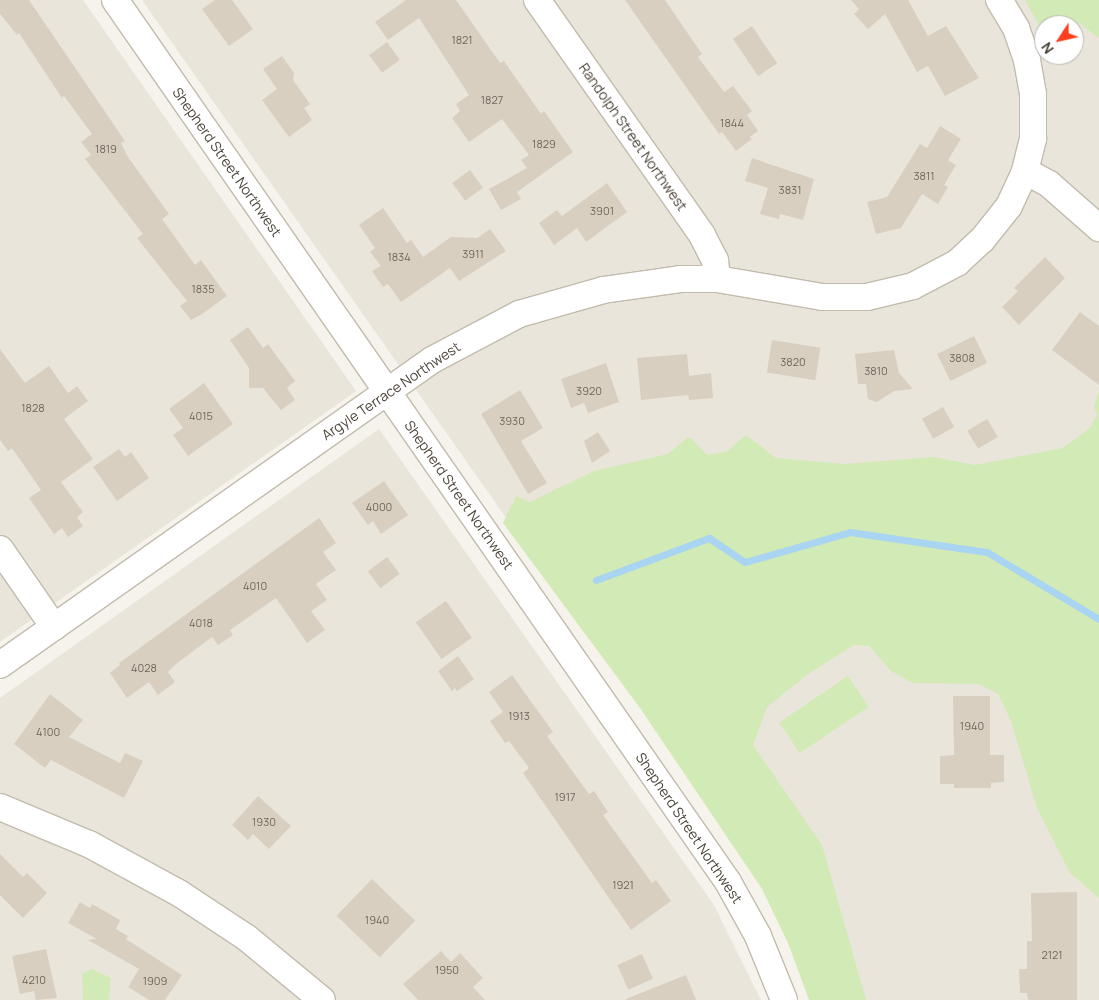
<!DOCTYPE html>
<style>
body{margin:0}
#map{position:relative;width:1099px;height:1000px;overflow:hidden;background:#f6f3ec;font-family:Manrope,sans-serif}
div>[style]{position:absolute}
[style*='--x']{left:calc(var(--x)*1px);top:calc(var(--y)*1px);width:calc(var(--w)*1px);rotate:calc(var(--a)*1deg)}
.residential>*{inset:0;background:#eae5da}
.green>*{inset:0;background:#d2eab5;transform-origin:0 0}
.stream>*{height:7px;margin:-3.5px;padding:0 3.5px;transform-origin:3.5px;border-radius:3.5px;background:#a9d4f2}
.building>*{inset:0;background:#d8cfc1;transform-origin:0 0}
.roads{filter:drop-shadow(1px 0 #c2bbae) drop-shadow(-1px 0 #c2bbae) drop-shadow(0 1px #c2bbae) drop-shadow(0 -1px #c2bbae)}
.minor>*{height:26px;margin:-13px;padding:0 13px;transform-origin:13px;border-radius:13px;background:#fff}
span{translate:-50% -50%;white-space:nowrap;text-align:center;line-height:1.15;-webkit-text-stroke:4.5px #fff;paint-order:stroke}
.number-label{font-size:11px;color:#6e675b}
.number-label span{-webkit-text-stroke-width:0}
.street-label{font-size:14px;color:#4b4439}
.north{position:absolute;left:1034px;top:15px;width:50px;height:50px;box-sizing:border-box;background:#fff;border:1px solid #b7b4b0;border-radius:50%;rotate:235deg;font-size:14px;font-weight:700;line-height:20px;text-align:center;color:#4b4439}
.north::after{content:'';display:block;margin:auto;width:18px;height:22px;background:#fc3f1d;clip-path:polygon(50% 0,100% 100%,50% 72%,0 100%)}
</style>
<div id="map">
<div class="residential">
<div style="clip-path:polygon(0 0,83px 0,356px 391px,0 642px)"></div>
<div style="clip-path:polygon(evenodd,142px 0,1067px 0,1099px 25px,1099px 1000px,818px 1000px,778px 877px,587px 633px,142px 0,1044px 25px,1074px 25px,1074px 55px,1044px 55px,1044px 25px)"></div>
<div style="clip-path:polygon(379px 429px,714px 905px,761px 1000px,0 1000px,0 698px)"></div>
</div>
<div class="green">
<div style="clip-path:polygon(1025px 0,1099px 0,1099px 38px,1079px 23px,1074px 29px,1074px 25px,1044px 25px,1044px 35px)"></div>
<div style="clip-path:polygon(1099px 391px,1099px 898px,1070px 873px,1037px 808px,1011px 721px,998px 694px,979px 684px,913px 683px,891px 671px,869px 646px,854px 645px,808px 674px,767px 707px,753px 745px,822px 845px,866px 1000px,809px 1000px,788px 943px,762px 889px,640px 708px,503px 523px,516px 496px,530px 502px,594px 471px,668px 454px,687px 438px,691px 438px,707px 455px,726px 452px,746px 435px,776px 458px,845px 464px,934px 457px,975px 465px,1063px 448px,1089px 429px,1097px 415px,1094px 406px)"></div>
<div style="left:848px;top:676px;width:37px;height:83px;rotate:56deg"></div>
<div style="clip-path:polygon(92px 969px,111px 978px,109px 1000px,83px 1000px,82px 974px)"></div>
</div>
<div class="stream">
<div style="--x:596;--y:580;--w:121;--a:-20.4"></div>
<div style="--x:709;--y:538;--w:43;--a:33.7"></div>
<div style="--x:745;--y:562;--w:109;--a:-15.9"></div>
<div style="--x:850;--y:532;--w:138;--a:8.3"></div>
<div style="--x:987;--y:552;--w:131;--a:30.9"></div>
</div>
<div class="building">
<div style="clip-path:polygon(0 0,29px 0,125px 141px,121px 143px,128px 157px,169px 214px,162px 219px,195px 265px,201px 260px,227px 296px,202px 314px,191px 320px,180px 306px,187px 301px,137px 238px,143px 234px,85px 159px,91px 155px,81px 142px,92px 134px,64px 96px,62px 98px,19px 33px,17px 35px,0 14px)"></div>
<div style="clip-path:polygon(215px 0,232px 0,253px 29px,229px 46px,202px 9px)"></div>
<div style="clip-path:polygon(406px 0,456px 0,500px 63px,504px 61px,541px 114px,544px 111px,573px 152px,517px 192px,521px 199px,501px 210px,489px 189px,527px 168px,521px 160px,529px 155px,502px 119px,469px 142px,452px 118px,460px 111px,456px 104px,469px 95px,419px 18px,388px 40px,375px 22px)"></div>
<div style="clip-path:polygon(625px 0,665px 0,702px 54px,698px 57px,724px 92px,733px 86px,752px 111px,747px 115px,758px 131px,750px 137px,752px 139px,736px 151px,722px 132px,719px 134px)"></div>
<div style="clip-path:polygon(851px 0,908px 0,928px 36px,946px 26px,979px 78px,945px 96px,928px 66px,917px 72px,885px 14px,868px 29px,854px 14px,859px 9px)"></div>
<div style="left:752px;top:26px;width:45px;height:23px;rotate:56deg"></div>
<div style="left:387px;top:42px;width:22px;height:22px;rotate:54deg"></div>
<div style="clip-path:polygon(282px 56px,294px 73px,293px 80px,310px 104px,304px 108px,312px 120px,289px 137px,262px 100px,277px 89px,263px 69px)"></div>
<div style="clip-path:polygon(940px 126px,961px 139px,948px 160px,956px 165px,944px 185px,948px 187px,938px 204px,922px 194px,901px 228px,876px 234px,867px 202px,887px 197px,920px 144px,927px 148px)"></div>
<div style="clip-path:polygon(752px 158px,814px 179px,803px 220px,780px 214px,779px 219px,760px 214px,768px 188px,745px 181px)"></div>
<div style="left:470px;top:170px;width:22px;height:22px;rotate:54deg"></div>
<div style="clip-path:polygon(607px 183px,627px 212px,586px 242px,577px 228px,554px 245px,539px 223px,557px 210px,562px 216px)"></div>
<div style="clip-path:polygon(383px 208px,407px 243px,411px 240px,423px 257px,451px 237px,477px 238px,490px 229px,506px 251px,459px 281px,450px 268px,401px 302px,388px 284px,383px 287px,372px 271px,381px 266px,370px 252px,375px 248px,359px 225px)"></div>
<div style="clip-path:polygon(1045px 257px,1065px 278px,1019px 325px,1002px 307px,1018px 291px,1014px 288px)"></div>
<div style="clip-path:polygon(1080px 312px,1099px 326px,1099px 385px,1052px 350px)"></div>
<div style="clip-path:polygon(248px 327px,263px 348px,268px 344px,295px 381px,287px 388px,295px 400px,281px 410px,263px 388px,249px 388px,249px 368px,230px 340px)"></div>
<div style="left:974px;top:336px;width:30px;height:41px;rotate:64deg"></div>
<div style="left:772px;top:340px;width:49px;height:33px;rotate:9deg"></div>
<div style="clip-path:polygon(0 349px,25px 383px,49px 366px,68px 393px,77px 386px,88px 401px,64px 419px,93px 459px,61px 482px,83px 512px,77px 517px,83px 526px,68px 537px,62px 528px,54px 534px,29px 498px,41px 490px,12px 448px,8px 451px,0 440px)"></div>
<div style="clip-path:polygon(894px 350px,899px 373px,913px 389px,894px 391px,877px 402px,868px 399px,866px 384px,858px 384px,855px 354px)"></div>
<div style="clip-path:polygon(687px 354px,689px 376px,711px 373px,713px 398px,689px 400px,688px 395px,641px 400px,637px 358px)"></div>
<div style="clip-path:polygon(606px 363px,619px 402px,588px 413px,584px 403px,571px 408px,561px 379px)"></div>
<div style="clip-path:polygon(204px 383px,233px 424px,188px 456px,173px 435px,183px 428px,169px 409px)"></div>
<div style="clip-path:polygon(520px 390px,543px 428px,521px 441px,547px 483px,528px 494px,481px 414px)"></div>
<div style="left:943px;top:407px;width:23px;height:24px;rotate:61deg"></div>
<div style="left:987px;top:419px;width:21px;height:23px;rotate:59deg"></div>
<div style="clip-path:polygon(598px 432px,610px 451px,592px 463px,584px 441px)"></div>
<div style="clip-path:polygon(119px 449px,125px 457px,131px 452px,149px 478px,117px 501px,93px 467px)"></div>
<div style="clip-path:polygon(384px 481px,408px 515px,381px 534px,373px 521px,368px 525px,352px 503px)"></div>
<div style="clip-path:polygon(319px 518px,336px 543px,323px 552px,336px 570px,316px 584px,327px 600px,311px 611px,325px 630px,307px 643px,276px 598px,230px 630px,233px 635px,218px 645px,212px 637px,176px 664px,168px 672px,175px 682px,158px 695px,149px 682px,127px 698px,110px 673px,120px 665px,119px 663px)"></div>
<div style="left:387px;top:557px;width:21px;height:24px;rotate:53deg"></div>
<div style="left:446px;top:601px;width:45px;height:37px;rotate:55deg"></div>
<div style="clip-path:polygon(458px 656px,474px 679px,457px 691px,455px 688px,452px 691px,438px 671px)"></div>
<div style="clip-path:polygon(512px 675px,553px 732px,547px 736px,589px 794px,594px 791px,608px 812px,603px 815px,652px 883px,656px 880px,671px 901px,631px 930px,523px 773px,529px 768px,509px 741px,505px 743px,490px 721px,503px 712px,489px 692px)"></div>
<div style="clip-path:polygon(50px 694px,83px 720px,69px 737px,120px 763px,125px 753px,143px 761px,124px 798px,51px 760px,45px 768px,14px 744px)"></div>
<div style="clip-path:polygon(953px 696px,990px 696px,990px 755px,1004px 755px,1004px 782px,991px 783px,991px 788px,954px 788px,954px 784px,940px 784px,940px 756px,954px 755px)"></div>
<div style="clip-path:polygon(258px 796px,291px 826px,269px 849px,253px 834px,248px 840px,232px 825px)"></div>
<div style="clip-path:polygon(0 854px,23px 877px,27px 873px,47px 893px,23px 918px,0 895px)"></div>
<div style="left:372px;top:879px;width:60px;height:51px;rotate:44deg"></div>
<div style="clip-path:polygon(1077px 892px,1077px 1000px,1028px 1000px,1027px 993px,1020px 993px,1019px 969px,1027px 969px,1027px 941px,1032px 941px,1031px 893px)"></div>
<div style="clip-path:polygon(80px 902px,90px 908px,92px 904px,120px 920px,116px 929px,128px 936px,126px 939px,182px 975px,165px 1000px,149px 1000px,128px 987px,139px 969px,88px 940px,97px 939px,68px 923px)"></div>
<div style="clip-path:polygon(46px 949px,57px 998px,36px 1000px,34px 991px,20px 994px,12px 956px)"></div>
<div style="clip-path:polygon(441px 951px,451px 962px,460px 953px,483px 978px,473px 987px,485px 1000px,418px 1000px,403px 984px)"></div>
<div style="left:642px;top:954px;width:27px;height:27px;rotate:66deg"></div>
<div style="clip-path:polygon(686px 975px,696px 1000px,626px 1000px,626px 999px)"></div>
</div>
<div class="roads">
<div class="minor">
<div style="--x:115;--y:0;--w:1074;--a:55.2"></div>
<div style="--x:728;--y:882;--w:62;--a:60.9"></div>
<div style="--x:758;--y:936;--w:69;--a:67.9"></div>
<div style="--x:537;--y:0;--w:287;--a:54.9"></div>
<div style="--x:702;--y:235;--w:28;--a:63"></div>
<div style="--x:715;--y:260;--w:19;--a:84"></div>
<div style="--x:1025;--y:171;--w:27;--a:28"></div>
<div style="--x:1049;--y:184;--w:67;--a:41.3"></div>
<div style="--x:0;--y:549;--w:95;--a:55.3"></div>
<div style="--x:0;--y:665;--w:529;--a:-35.22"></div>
<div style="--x:432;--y:360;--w:98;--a:-27.9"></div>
<div style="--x:519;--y:314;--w:87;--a:-15.9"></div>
<div style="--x:603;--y:290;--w:78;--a:-8.1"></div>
<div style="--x:680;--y:279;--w:37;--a:0"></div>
<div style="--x:717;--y:279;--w:107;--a:9.7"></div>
<div style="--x:822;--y:297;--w:45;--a:0"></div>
<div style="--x:867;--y:297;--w:47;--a:-13.4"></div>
<div style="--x:913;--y:286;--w:50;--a:-27.6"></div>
<div style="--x:957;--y:263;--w:34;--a:-43"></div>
<div style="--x:982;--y:240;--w:43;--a:-51.5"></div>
<div style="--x:1009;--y:206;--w:38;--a:-65"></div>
<div style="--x:1025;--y:171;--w:34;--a:-76"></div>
<div style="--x:1033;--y:138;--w:44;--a:-90"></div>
<div style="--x:1033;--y:94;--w:35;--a:-100"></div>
<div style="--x:1027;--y:60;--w:34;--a:-109"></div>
<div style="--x:1016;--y:28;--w:33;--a:-121"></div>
<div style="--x:0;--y:807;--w:96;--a:22.6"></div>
<div style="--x:89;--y:844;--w:102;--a:28.6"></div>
<div style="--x:179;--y:893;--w:82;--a:33.5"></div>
<div style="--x:247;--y:938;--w:97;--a:39.6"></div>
</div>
</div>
<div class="number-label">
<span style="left:462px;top:40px">1821</span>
<span style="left:492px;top:100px">1827</span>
<span style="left:732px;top:123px">1844</span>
<span style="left:544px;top:144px">1829</span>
<span style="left:106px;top:149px">1819</span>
<span style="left:924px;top:176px">3811</span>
<span style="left:790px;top:190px">3831</span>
<span style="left:602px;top:211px">3901</span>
<span style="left:473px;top:254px">3911</span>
<span style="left:399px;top:257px">1834</span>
<span style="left:203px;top:289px">1835</span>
<span style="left:962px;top:358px">3808</span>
<span style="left:793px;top:362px">3820</span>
<span style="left:876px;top:371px">3810</span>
<span style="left:589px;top:391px">3920</span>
<span style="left:33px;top:408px">1828</span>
<span style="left:201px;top:416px">4015</span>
<span style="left:512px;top:421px">3930</span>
<span style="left:379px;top:507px">4000</span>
<span style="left:255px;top:586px">4010</span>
<span style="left:201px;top:623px">4018</span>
<span style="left:144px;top:668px">4028</span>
<span style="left:519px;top:716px">1913</span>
<span style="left:972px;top:726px">1940</span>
<span style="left:48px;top:732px">4100</span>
<span style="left:565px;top:797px">1917</span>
<span style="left:264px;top:822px">1930</span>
<span style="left:623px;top:885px">1921</span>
<span style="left:377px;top:920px">1940</span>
<span style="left:1052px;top:955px">2121</span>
<span style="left:447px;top:970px">1950</span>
<span style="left:34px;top:980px">4210</span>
<span style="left:155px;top:981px">1909</span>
</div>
<div class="street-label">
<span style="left:633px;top:137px;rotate:55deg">Randolph Street Northwest</span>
<span style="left:227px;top:162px;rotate:55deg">Shepherd Street Northwest</span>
<span style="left:391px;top:391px;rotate:-34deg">Argyle Terrace Northwest</span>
<span style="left:459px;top:495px;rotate:55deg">Shepherd Street Northwest</span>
<span style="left:689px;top:828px;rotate:56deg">Shepherd Street Northwest</span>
</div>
<div class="north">N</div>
</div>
